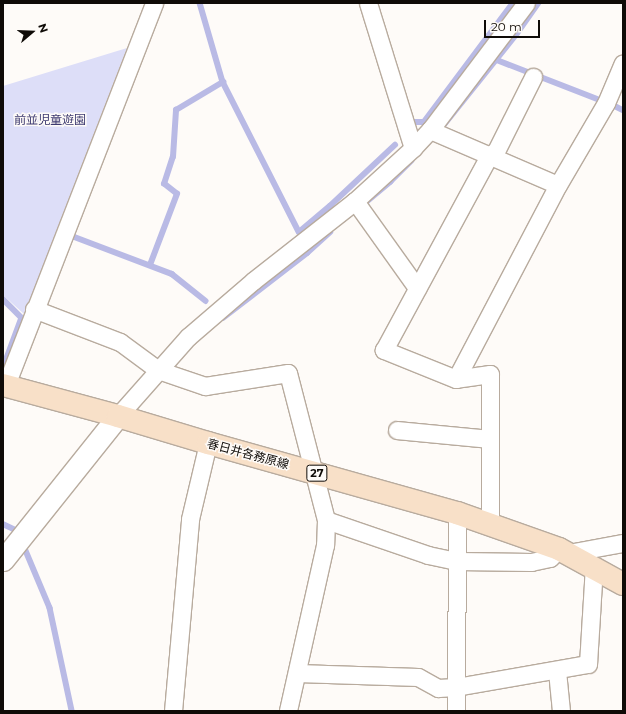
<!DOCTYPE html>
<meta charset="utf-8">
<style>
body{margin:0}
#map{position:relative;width:626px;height:714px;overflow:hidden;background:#fefbf8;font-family:Montserrat,"Noto Sans JP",sans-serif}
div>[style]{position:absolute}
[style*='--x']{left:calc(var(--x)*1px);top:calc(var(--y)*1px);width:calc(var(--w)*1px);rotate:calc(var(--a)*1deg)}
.green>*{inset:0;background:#dddef8}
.stream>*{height:5.5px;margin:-2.75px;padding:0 2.75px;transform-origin:2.75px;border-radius:2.75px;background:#b9bae5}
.roads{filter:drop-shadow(1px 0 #b8ab9e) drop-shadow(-1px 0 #b8ab9e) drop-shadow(0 1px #b8ab9e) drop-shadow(0 -1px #b8ab9e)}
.minor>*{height:17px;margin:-8.5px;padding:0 8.5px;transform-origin:8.5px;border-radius:8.5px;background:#fff}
.tertiary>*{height:21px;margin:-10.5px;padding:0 10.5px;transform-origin:10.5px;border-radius:10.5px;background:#fff}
.primary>*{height:22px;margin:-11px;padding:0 11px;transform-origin:11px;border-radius:11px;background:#f8e0c8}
span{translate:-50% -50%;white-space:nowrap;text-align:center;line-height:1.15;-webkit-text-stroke:3px #fefbf8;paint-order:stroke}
.shield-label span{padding:1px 3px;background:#fefbf8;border:1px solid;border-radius:3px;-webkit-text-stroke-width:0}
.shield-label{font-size:11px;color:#0f0b07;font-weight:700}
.park-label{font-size:12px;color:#3c396f}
.street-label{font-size:12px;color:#0f0b07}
.frame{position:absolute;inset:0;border:4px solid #0f0b07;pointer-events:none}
.north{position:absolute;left:12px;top:12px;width:40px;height:40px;-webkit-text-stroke:3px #fefbf8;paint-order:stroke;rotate:71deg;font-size:11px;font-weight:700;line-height:16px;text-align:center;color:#0f0b07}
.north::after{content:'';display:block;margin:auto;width:14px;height:18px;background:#0f0b07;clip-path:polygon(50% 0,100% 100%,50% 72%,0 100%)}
.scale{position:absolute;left:484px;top:20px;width:56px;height:18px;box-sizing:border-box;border:2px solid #0f0b07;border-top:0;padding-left:5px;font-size:12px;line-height:14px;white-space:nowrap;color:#0f0b07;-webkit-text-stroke:3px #fefbf8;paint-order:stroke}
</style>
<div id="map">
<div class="green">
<div style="clip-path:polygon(127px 48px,24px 314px,3px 295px,3px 86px)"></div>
</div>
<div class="stream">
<div style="--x:200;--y:3;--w:82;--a:73.8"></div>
<div style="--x:223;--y:82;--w:168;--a:63.1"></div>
<div style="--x:299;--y:232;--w:40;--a:-40"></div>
<div style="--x:330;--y:206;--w:89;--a:-43.2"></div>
<div style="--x:497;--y:60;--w:110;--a:21.2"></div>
<div style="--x:611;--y:104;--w:13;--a:27"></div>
<div style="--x:410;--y:117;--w:5;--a:68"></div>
<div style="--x:412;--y:122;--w:12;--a:0"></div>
<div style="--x:424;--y:122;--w:149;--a:-53.2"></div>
<div style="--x:443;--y:126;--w:117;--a:-51.3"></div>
<div style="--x:516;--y:35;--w:39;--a:-55"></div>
<div style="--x:365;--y:203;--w:33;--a:-40"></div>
<div style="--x:390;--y:182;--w:30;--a:-45"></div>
<div style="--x:70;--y:240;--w:4;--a:-63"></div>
<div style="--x:72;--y:236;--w:107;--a:20.8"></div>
<div style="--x:172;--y:274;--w:43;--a:38.5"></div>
<div style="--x:150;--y:265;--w:76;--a:-69.2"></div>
<div style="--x:177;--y:194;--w:16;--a:-142"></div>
<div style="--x:164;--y:184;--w:28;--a:-72"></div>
<div style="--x:173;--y:157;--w:47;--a:-86.3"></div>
<div style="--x:176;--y:110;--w:55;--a:-30.8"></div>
<div style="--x:3;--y:299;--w:27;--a:45"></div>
<div style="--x:22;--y:318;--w:54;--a:110.4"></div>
<div style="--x:223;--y:318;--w:106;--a:-37.7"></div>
<div style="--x:307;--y:253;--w:31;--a:-42"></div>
<div style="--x:3;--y:524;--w:14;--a:25"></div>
<div style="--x:24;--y:546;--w:67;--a:67.2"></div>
<div style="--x:50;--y:608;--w:105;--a:77.9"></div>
</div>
<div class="roads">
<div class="minor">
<div style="--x:368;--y:3;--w:152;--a:72.8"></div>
<div style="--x:430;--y:130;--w:139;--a:23.3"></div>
<div style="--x:355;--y:201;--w:107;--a:54.5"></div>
<div style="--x:34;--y:309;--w:92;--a:21"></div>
<div style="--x:120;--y:342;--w:47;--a:36.4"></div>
<div style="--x:158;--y:370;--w:50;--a:18.8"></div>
<div style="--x:205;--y:386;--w:84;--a:-8.9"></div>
<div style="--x:288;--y:373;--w:152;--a:75.5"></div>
<div style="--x:326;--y:520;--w:25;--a:92"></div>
<div style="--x:325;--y:545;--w:170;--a:102.6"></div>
<div style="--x:456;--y:379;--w:219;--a:-62.3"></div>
<div style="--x:558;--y:185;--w:95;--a:-59.7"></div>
<div style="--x:606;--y:103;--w:43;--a:-67"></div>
<div style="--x:6;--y:385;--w:410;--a:-68.8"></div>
<div style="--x:118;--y:416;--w:106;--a:-48.5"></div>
<div style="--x:188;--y:337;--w:86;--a:-40.7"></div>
<div style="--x:253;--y:281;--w:130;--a:-38.1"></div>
<div style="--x:355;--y:201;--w:79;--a:-42.4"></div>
<div style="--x:413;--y:148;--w:25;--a:-47"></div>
<div style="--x:430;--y:130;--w:159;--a:-52.9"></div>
<div style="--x:397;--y:430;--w:93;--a:5.5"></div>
<div style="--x:326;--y:520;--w:108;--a:18.9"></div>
<div style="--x:428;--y:555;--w:30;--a:12"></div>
<div style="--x:457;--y:561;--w:74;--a:0.8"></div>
<div style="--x:531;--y:562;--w:19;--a:-12"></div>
<div style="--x:550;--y:558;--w:13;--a:-45"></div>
<div style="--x:490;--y:525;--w:151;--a:-90"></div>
<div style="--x:490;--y:374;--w:34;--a:172"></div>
<div style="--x:456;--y:379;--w:78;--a:-158.1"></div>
<div style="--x:384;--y:350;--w:221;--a:-61.6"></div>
<div style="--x:489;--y:156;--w:9;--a:-36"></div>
<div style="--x:496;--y:151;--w:83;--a:-63.4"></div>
<div style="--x:568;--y:553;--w:56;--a:-10.3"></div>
<div style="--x:557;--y:671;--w:40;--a:84.3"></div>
<div style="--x:297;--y:673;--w:121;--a:1.9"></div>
<div style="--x:418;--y:677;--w:23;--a:29"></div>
<div style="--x:438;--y:688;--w:18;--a:-3"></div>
<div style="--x:456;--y:687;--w:134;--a:-9.9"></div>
<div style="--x:588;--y:664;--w:97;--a:-86.5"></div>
<div style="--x:173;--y:711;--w:193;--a:-84.9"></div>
<div style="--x:190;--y:519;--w:78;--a:-76.7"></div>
<div style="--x:456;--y:711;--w:198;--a:-89.7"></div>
</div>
<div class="tertiary">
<div style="--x:3;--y:560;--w:184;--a:-51.4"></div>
</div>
<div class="primary">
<div style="--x:3;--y:385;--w:119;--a:15.1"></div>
<div style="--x:118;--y:416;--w:94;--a:16.7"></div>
<div style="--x:208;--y:443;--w:259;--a:15.7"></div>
<div style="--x:457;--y:513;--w:108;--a:19.4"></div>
<div style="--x:559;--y:549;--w:73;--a:28.7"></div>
</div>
</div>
<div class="shield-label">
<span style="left:317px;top:473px">27</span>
</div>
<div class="park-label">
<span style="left:50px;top:120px">前並児童遊園</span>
</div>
<div class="street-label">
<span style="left:248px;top:454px;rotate:15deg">春日井各務原線</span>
</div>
<div class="frame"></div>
<div class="north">N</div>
<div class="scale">20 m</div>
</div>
